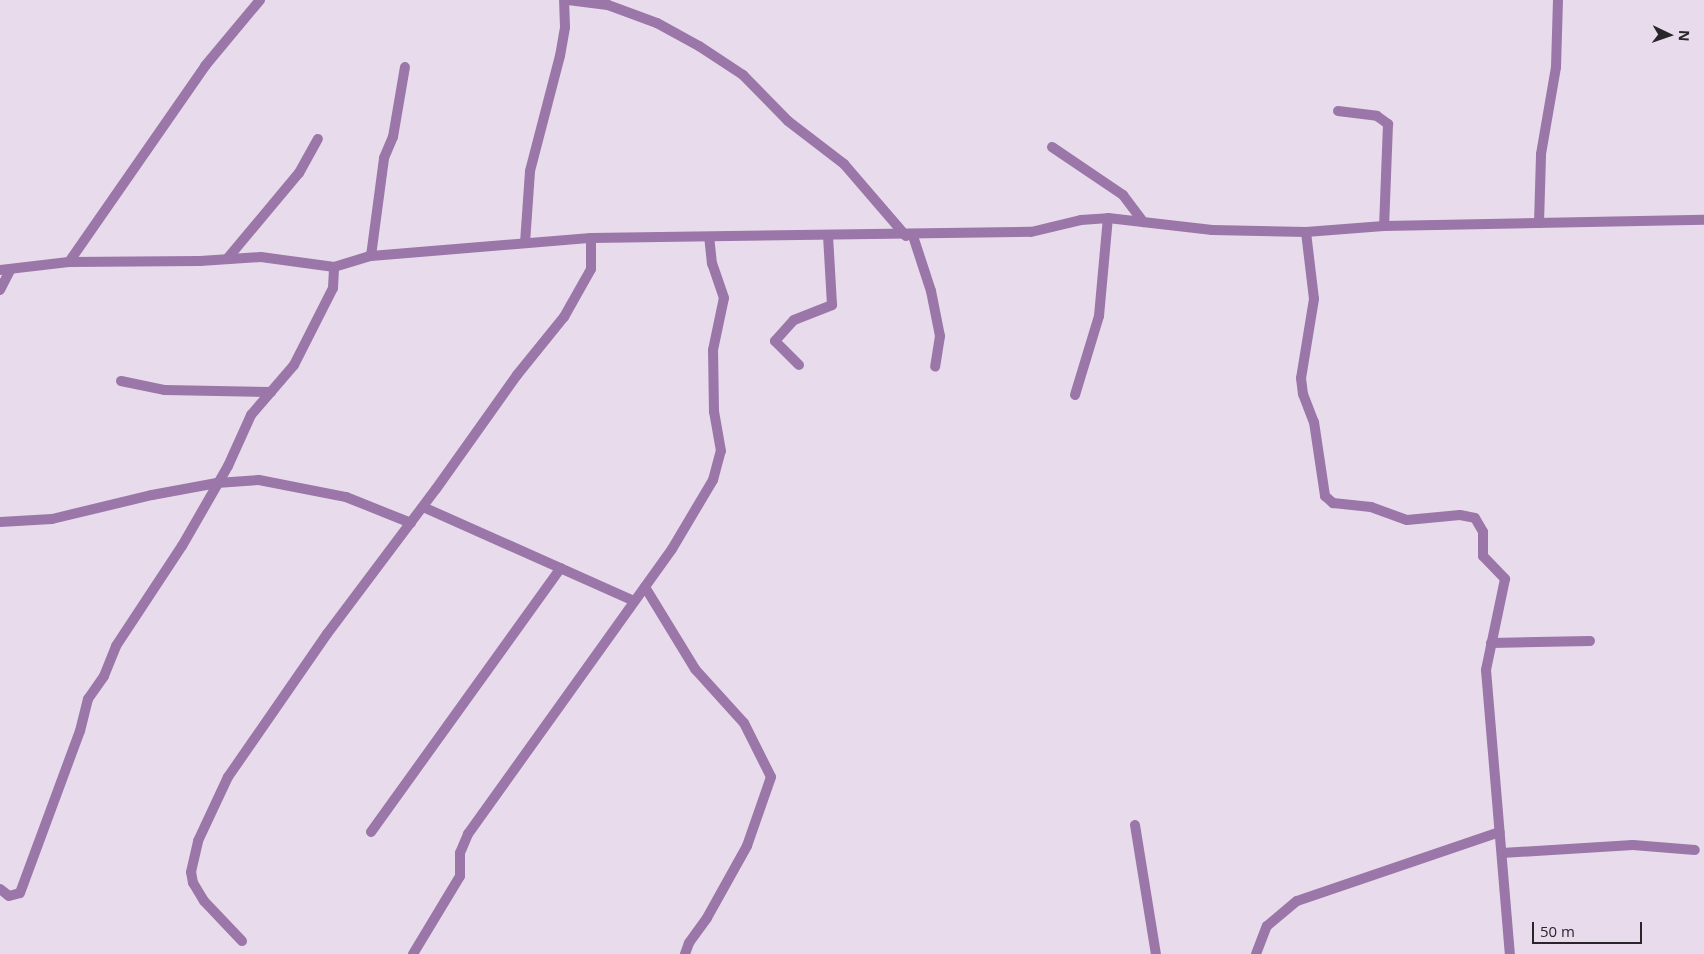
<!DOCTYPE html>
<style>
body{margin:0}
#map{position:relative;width:1704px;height:954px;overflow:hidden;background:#e8dbec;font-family:"Open Sans",sans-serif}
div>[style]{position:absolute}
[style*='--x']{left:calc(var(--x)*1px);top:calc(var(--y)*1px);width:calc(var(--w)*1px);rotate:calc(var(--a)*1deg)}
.minor>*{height:10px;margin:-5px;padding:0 5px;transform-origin:5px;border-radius:5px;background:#9b76a8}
span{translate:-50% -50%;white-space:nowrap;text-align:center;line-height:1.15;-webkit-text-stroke:4px #e8dbec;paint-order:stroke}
.north{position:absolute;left:1644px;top:10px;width:50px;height:50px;-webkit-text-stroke:4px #e8dbec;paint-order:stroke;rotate:93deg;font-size:14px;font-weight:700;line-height:20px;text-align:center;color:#29252b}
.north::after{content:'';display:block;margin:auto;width:18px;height:22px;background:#29252b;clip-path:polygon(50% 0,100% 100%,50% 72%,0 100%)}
.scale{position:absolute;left:1532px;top:922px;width:110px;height:22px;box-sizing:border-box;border:2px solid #29252b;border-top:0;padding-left:6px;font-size:15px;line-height:18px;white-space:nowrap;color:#29252b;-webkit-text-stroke:4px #e8dbec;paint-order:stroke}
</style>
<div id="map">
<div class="minor">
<div style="--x:568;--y:0;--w:40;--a:7.1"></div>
<div style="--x:608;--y:5;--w:52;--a:20.2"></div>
<div style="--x:657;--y:23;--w:48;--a:28.7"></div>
<div style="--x:699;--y:46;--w:53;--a:33.4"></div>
<div style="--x:743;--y:75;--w:64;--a:45.6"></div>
<div style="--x:788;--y:121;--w:71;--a:37.5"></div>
<div style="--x:844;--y:164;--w:95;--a:49.3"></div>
<div style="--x:1338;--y:111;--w:39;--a:7"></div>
<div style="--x:1377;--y:116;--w:14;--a:36"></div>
<div style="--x:1388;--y:124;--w:102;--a:92.2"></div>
<div style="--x:1052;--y:147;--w:86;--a:34.1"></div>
<div style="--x:1123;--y:195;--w:34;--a:53"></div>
<div style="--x:1539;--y:223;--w:69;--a:-88.3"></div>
<div style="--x:1541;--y:154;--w:88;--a:-80.2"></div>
<div style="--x:1556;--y:67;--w:67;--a:-88.3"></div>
<div style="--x:1306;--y:232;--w:67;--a:83.2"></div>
<div style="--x:1314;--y:299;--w:80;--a:99.3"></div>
<div style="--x:1301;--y:378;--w:16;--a:83"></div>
<div style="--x:1303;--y:394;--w:30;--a:69"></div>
<div style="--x:1314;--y:422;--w:75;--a:81.5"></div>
<div style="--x:1325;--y:496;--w:11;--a:41"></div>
<div style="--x:1333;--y:503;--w:38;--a:6"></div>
<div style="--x:1371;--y:507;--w:38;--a:20"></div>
<div style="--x:1407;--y:520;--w:53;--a:-5.4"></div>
<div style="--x:1460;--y:515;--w:15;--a:11"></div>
<div style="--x:1475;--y:518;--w:16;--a:60"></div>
<div style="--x:1483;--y:532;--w:24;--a:90"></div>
<div style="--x:1483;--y:556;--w:32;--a:46"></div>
<div style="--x:1505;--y:579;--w:93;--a:101.8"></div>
<div style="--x:1486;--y:670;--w:285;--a:85.2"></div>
<div style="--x:913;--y:236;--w:58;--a:71.9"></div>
<div style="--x:931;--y:291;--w:46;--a:78.7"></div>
<div style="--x:940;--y:336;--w:31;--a:99"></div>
<div style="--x:525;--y:243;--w:72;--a:-86"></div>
<div style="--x:530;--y:171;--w:119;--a:-75.4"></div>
<div style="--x:560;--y:56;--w:29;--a:-80"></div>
<div style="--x:565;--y:27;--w:27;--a:-92"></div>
<div style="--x:371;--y:256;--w:99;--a:-82.4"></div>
<div style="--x:384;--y:158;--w:23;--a:-67"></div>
<div style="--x:393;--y:137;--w:71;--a:-80.3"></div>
<div style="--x:227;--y:259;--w:112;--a:-50.1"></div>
<div style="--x:299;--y:173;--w:39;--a:-61"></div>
<div style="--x:69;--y:262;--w:239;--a:-55.2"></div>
<div style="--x:205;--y:66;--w:86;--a:-50.2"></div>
<div style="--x:0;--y:270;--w:69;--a:-6.6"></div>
<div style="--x:69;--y:262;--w:131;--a:-0.4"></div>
<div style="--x:200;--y:261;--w:61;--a:-3.8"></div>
<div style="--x:261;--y:257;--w:74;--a:7.8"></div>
<div style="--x:334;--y:267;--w:39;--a:-17"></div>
<div style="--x:371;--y:256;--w:221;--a:-4.7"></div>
<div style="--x:591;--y:238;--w:440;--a:-0.8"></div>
<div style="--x:1031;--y:232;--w:51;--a:-13.5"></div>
<div style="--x:1081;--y:220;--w:27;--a:-4"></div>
<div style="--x:1108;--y:218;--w:105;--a:6.6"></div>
<div style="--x:1212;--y:230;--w:94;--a:1.2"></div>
<div style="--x:1306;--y:232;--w:78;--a:-4.4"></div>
<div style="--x:1384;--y:226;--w:320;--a:-1.1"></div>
<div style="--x:0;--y:290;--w:22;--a:-63"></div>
<div style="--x:799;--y:365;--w:34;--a:-135"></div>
<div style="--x:775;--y:341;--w:28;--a:-48"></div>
<div style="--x:794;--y:320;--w:41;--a:-21.5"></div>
<div style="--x:832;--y:305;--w:69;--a:-93.3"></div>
<div style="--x:121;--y:381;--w:45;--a:11.6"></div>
<div style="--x:165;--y:390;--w:106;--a:1.1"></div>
<div style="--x:1075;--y:395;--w:83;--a:-73.1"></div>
<div style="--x:1099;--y:316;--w:98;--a:-84.8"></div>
<div style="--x:423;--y:507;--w:231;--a:24"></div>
<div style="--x:0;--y:522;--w:52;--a:-3.3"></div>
<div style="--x:52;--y:519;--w:103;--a:-13.5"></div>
<div style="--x:152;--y:495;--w:66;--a:-10.5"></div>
<div style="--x:217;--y:483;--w:42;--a:-4.1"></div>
<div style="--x:259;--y:480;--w:89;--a:11.1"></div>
<div style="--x:346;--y:497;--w:70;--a:21.8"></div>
<div style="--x:645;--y:587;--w:96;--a:58.6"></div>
<div style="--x:695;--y:669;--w:73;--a:47.8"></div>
<div style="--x:744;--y:723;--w:60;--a:63.4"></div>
<div style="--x:771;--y:777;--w:73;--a:109.2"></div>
<div style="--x:747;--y:846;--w:82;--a:119.1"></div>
<div style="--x:707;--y:918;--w:31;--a:126"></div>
<div style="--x:689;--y:943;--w:12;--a:110"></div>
<div style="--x:1491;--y:643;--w:99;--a:-1.2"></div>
<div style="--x:1135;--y:825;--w:131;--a:80.8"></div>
<div style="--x:371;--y:832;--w:325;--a:-54.3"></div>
<div style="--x:1502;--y:853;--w:131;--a:-3.5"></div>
<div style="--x:1633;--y:845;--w:62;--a:4.6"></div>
<div style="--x:0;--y:889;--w:11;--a:38"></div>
<div style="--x:9;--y:896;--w:11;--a:-15"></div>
<div style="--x:20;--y:893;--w:173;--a:-69.7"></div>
<div style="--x:80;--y:731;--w:33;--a:-76"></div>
<div style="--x:88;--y:699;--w:28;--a:-55"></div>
<div style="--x:104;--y:676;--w:32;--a:-68"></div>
<div style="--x:116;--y:646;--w:120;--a:-56.6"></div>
<div style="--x:182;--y:546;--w:92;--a:-60.1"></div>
<div style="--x:228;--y:466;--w:56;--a:-65.7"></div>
<div style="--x:251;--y:415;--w:66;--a:-49.3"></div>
<div style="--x:294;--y:365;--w:86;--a:-63.1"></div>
<div style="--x:333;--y:288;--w:21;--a:-87"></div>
<div style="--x:242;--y:941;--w:55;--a:-133.5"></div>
<div style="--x:204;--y:901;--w:21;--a:-121"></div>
<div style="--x:193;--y:883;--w:11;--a:-100"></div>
<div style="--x:191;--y:872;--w:32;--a:-77"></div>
<div style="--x:198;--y:841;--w:71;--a:-64.9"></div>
<div style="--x:228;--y:777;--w:174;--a:-55.3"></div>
<div style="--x:327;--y:634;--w:181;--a:-53.1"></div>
<div style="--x:436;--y:489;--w:140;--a:-54.6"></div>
<div style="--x:517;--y:375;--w:75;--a:-51"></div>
<div style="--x:564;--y:317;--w:55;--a:-60.6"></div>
<div style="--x:591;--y:269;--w:31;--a:-90"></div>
<div style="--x:413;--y:954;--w:91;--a:-58.9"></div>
<div style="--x:460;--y:876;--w:23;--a:-90"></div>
<div style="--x:460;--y:853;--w:21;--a:-67"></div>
<div style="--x:468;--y:834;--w:350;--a:-54.4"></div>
<div style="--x:672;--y:549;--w:80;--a:-59.3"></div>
<div style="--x:713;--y:480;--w:30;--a:-75"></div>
<div style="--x:721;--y:451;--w:40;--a:-100"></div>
<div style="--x:714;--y:412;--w:62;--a:-90.9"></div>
<div style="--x:713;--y:350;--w:53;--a:-78.1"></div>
<div style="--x:724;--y:298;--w:36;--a:-109"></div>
<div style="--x:712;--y:264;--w:27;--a:-96"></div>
<div style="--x:1256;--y:954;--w:30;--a:-69"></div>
<div style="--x:1267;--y:926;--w:39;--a:-40"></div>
<div style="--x:1297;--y:901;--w:214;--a:-18.8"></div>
</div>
<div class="north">N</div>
<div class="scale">50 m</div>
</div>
